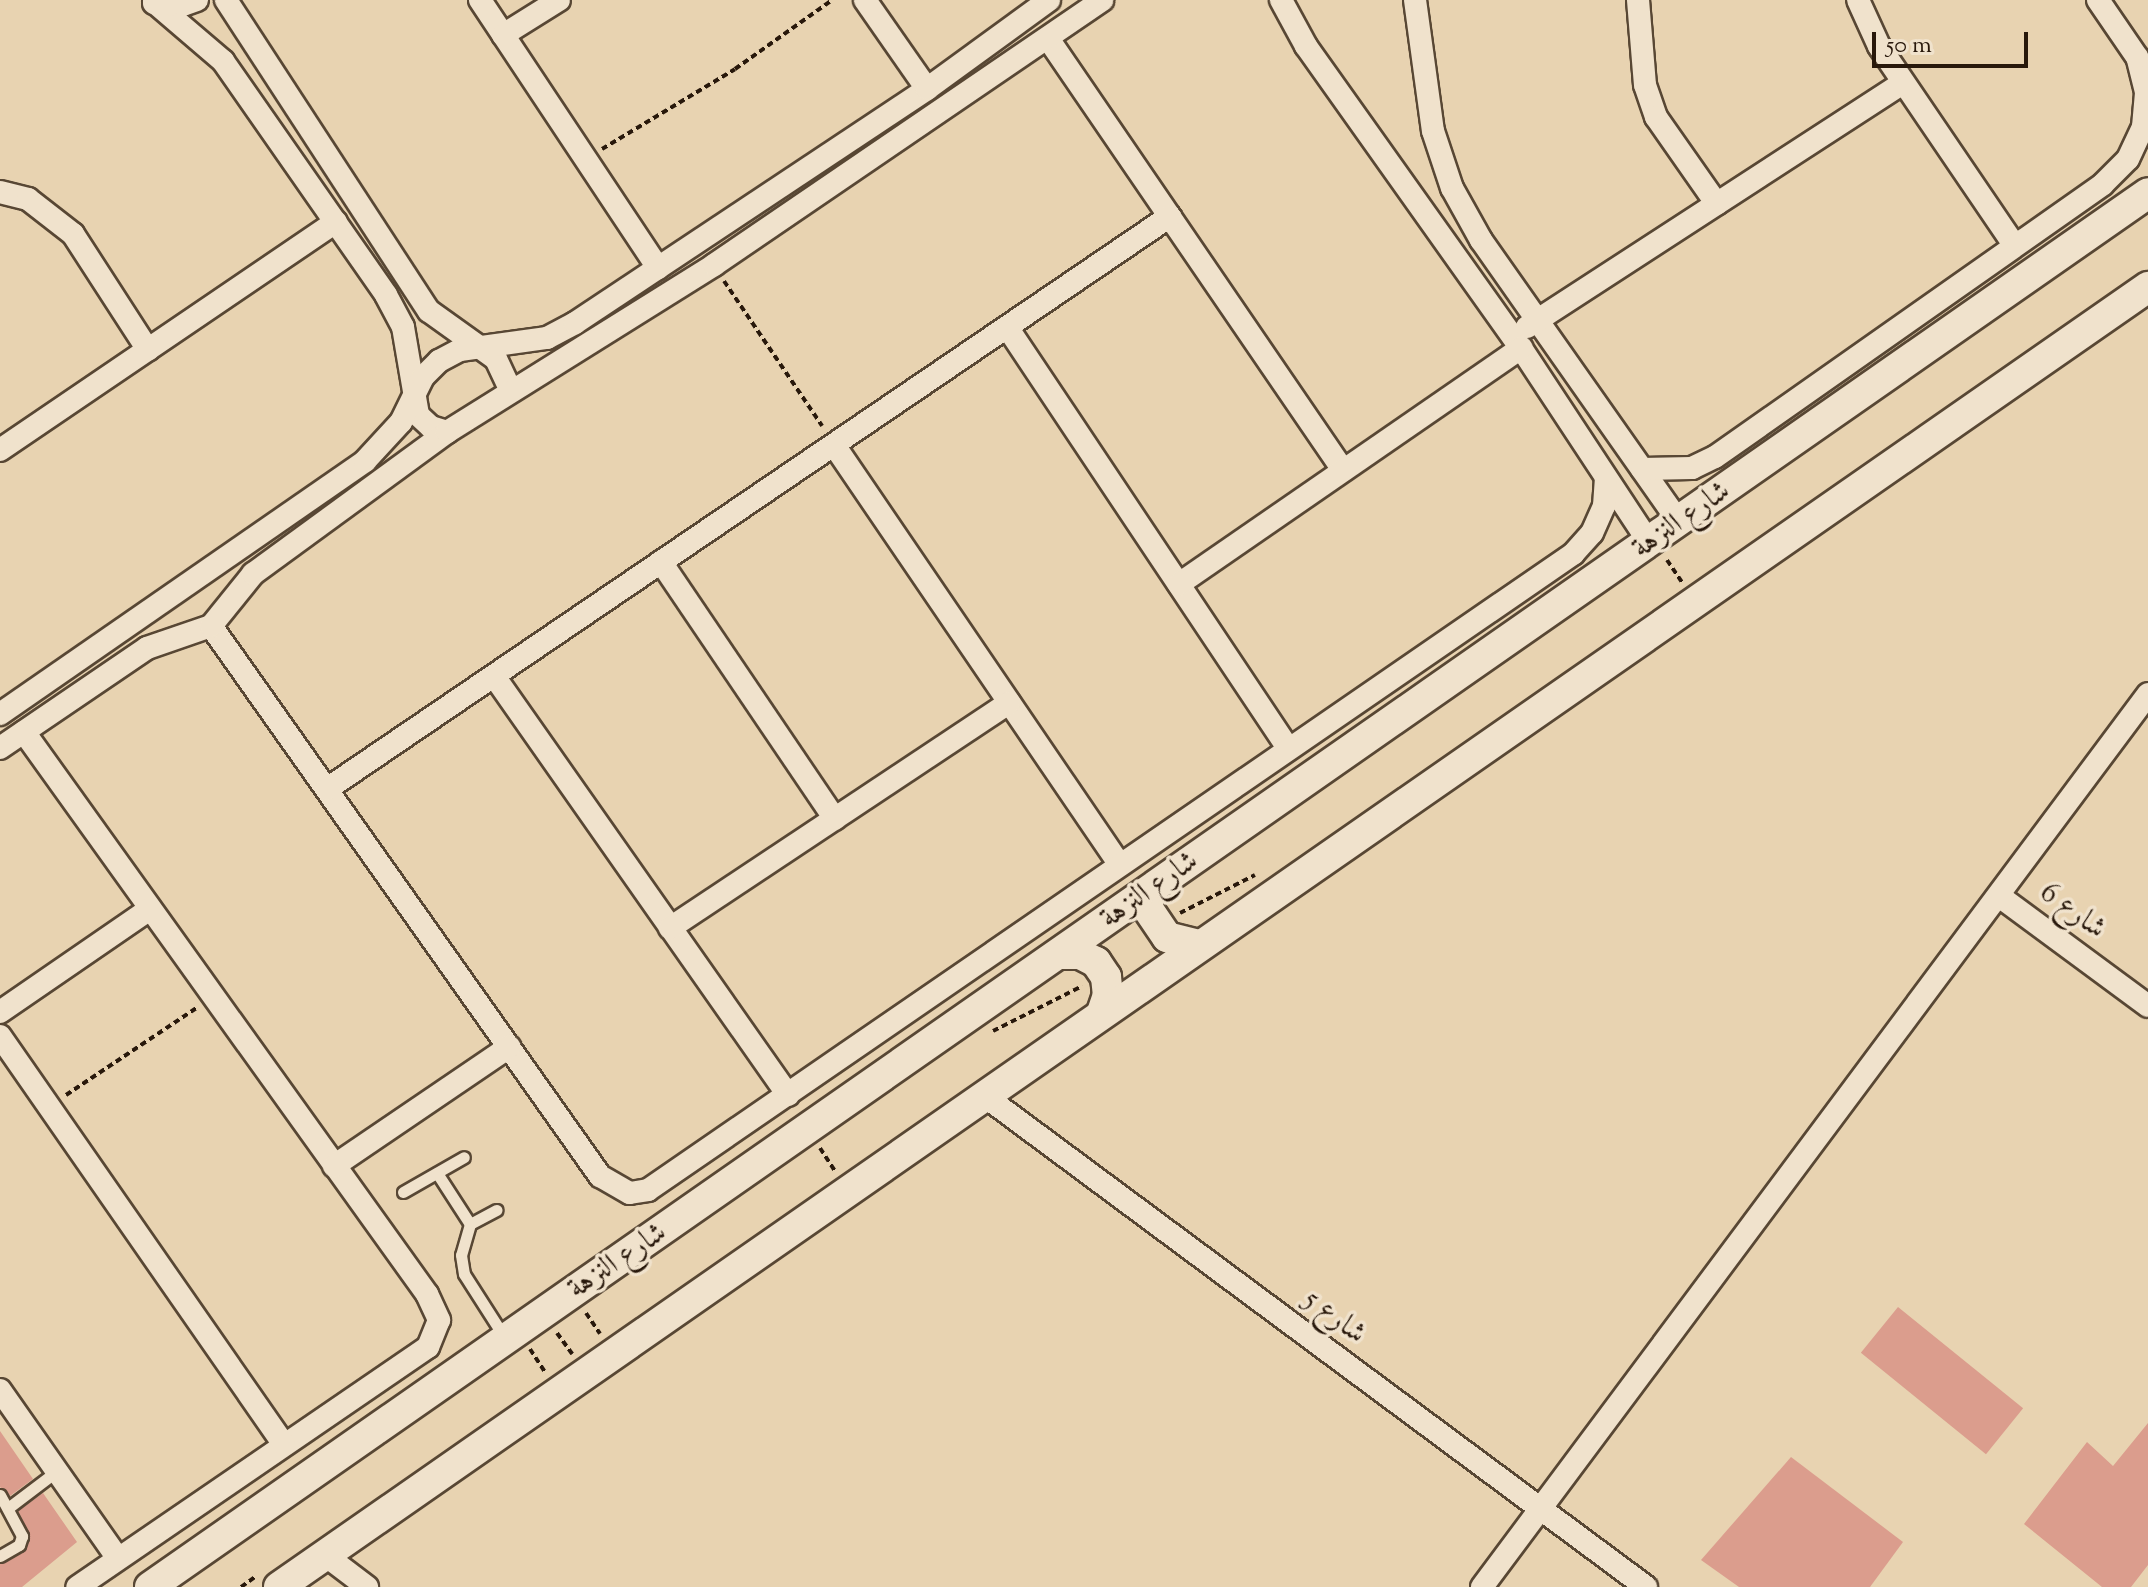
<!DOCTYPE html>
<meta charset="utf-8">
<style>
body{margin:0}
#map{position:relative;width:2148px;height:1587px;overflow:hidden;background:#e8d3b1;font-family:"Sorts Mill Goudy",Amiri,serif}
div>[style]{position:absolute}
[style*='--x']{left:calc(var(--x)*1px);top:calc(var(--y)*1px);width:calc(var(--w)*1px);rotate:calc(var(--a)*1deg)}
.building>*{inset:0;background:#db9d8d;transform-origin:0 0}
.path>*{height:4px;margin-top:-2px;transform-origin:0;background:repeating-linear-gradient(90deg,#28180b 0 6px,transparent 0 10px)}
.roads{filter:drop-shadow(2px 0 #584734) drop-shadow(-2px 0 #584734) drop-shadow(0 2px #584734) drop-shadow(0 -2px #584734)}
.service>*{height:11px;margin:-5.5px;padding:0 5.5px;transform-origin:5.5px;border-radius:5.5px;background:#f0e2cc}
.minor>*{height:22px;margin:-11px;padding:0 11px;transform-origin:11px;border-radius:11px;background:#f0e2cc}
.secondary>*{height:30px;margin:-15px;padding:0 15px;transform-origin:15px;border-radius:15px;background:#f0e2cc}
span{translate:-50% -50%;white-space:nowrap;text-align:center;line-height:1.15;-webkit-text-stroke:7px #f0e2cc;paint-order:stroke}
.street-label{font-size:30px;color:#28180b}
.scale{position:absolute;left:1872px;top:32px;width:156px;height:36px;box-sizing:border-box;border:4px solid #28180b;border-top:0;padding-left:10px;font-size:24px;line-height:28px;white-space:nowrap;color:#28180b;-webkit-text-stroke:6px #f0e2cc;paint-order:stroke}
</style>
<div id="map">
<div class="building">
<div style="left:1898px;top:1307px;width:161px;height:59px;rotate:39deg"></div>
<div style="clip-path:polygon(2148px 1423px,2148px 1565px,2131px 1587px,2102px 1587px,2024px 1524px,2087px 1442px,2113px 1466px)"></div>
<div style="clip-path:polygon(0 1431px,33px 1479px,10px 1496px,0 1487px)"></div>
<div style="clip-path:polygon(1791px 1457px,1903px 1542px,1870px 1587px,1739px 1587px,1701px 1560px)"></div>
<div style="clip-path:polygon(43px 1493px,77px 1542px,22px 1587px,0 1587px,0 1564px,24px 1552px,30px 1538px,18px 1511px)"></div>
</div>
<div class="path">
<div style="--x:602;--y:149;--w:155;--a:-31"></div>
<div style="--x:735;--y:69;--w:119;--a:-35.4"></div>
<div style="--x:724;--y:281;--w:175;--a:55.9"></div>
<div style="--x:1667;--y:560;--w:27;--a:56"></div>
<div style="--x:1180;--y:913;--w:84;--a:-26.9"></div>
<div style="--x:993;--y:1031;--w:100;--a:-26.8"></div>
<div style="--x:66;--y:1095;--w:159;--a:-33.7"></div>
<div style="--x:820;--y:1148;--w:27;--a:57"></div>
<div style="--x:586;--y:1313;--w:25;--a:56"></div>
<div style="--x:557;--y:1333;--w:26;--a:54"></div>
<div style="--x:530;--y:1349;--w:27;--a:57"></div>
<div style="--x:241;--y:1587;--w:17;--a:-36"></div>
</div>
<div class="roads">
<div class="service">
<div style="--x:437;--y:1173;--w:61;--a:57.1"></div>
<div style="--x:470;--y:1224;--w:32;--a:106"></div>
<div style="--x:461;--y:1255;--w:19;--a:81"></div>
<div style="--x:464;--y:1274;--w:76;--a:57.4"></div>
<div style="--x:403;--y:1192;--w:70;--a:-29.8"></div>
<div style="--x:470;--y:1224;--w:30;--a:-28"></div>
<div style="--x:0;--y:1495;--w:47;--a:61.8"></div>
<div style="--x:22;--y:1536;--w:9;--a:108"></div>
<div style="--x:19;--y:1545;--w:22;--a:150"></div>
<div style="--x:8;--y:1508;--w:61;--a:-37.1"></div>
</div>
<div class="minor">
<div style="--x:226;--y:0;--w:371;--a:56.9"></div>
<div style="--x:429;--y:311;--w:82;--a:35.6"></div>
<div style="--x:496;--y:359;--w:35;--a:65"></div>
<div style="--x:480;--y:0;--w:322;--a:56.4"></div>
<div style="--x:865;--y:0;--w:108;--a:55.1"></div>
<div style="--x:1281;--y:0;--w:52;--a:61.5"></div>
<div style="--x:1306;--y:46;--w:371;--a:54.6"></div>
<div style="--x:1521;--y:348;--w:235;--a:56.6"></div>
<div style="--x:1415;--y:0;--w:132;--a:82.2"></div>
<div style="--x:1433;--y:131;--w:60;--a:71.6"></div>
<div style="--x:1452;--y:188;--w:60;--a:60.9"></div>
<div style="--x:1481;--y:240;--w:346;--a:54.9"></div>
<div style="--x:1638;--y:0;--w:85;--a:85.3"></div>
<div style="--x:1645;--y:85;--w:34;--a:71"></div>
<div style="--x:1656;--y:117;--w:106;--a:55"></div>
<div style="--x:1858;--y:0;--w:51;--a:65.5"></div>
<div style="--x:1879;--y:46;--w:240;--a:55.8"></div>
<div style="--x:154;--y:2;--w:91;--a:40.5"></div>
<div style="--x:223;--y:61;--w:285;--a:55.1"></div>
<div style="--x:386;--y:295;--w:36;--a:62"></div>
<div style="--x:403;--y:327;--w:89;--a:80.3"></div>
<div style="--x:418;--y:415;--w:18;--a:43"></div>
<div style="--x:431;--y:427;--w:17;--a:17"></div>
<div style="--x:154;--y:3;--w:29;--a:4"></div>
<div style="--x:183;--y:5;--w:15;--a:-20"></div>
<div style="--x:503;--y:35;--w:66;--a:-32"></div>
<div style="--x:1049;--y:40;--w:521;--a:55.64"></div>
<div style="--x:0;--y:192;--w:29;--a:14"></div>
<div style="--x:28;--y:199;--w:57;--a:37.9"></div>
<div style="--x:73;--y:234;--w:138;--a:57.1"></div>
<div style="--x:1007;--y:327;--w:506;--a:56.28"></div>
<div style="--x:1527;--y:327;--w:448;--a:-33"></div>
<div style="--x:834;--y:445;--w:508;--a:55.75"></div>
<div style="--x:0;--y:450;--w:406;--a:-34.2"></div>
<div style="--x:1642;--y:469;--w:50;--a:-1.1"></div>
<div style="--x:1692;--y:468;--w:25;--a:-26"></div>
<div style="--x:1715;--y:457;--w:474;--a:-35.1"></div>
<div style="--x:2103;--y:184;--w:35;--a:-45"></div>
<div style="--x:2128;--y:159;--w:35;--a:-65"></div>
<div style="--x:2143;--y:127;--w:35;--a:-85"></div>
<div style="--x:2146;--y:92;--w:36;--a:-104"></div>
<div style="--x:2137;--y:57;--w:69;--a:-124.4"></div>
<div style="--x:661;--y:562;--w:310;--a:55.9"></div>
<div style="--x:1179;--y:584;--w:416;--a:-34.6"></div>
<div style="--x:211;--y:626;--w:674;--a:54.73"></div>
<div style="--x:600;--y:1176;--w:34;--a:30"></div>
<div style="--x:630;--y:1193;--w:18;--a:-9"></div>
<div style="--x:648;--y:1190;--w:1123;--a:-34.51"></div>
<div style="--x:1573;--y:554;--w:28;--a:-48"></div>
<div style="--x:1592;--y:533;--w:30;--a:-66"></div>
<div style="--x:1604;--y:506;--w:28;--a:-86"></div>
<div style="--x:494;--y:676;--w:512;--a:54.94"></div>
<div style="--x:0;--y:714;--w:444;--a:-34.7"></div>
<div style="--x:365;--y:461;--w:53;--a:-47.3"></div>
<div style="--x:401;--y:422;--w:50;--a:-63.9"></div>
<div style="--x:423;--y:377;--w:23;--a:-45"></div>
<div style="--x:439;--y:361;--w:24;--a:-28"></div>
<div style="--x:460;--y:350;--w:88;--a:-7.9"></div>
<div style="--x:547;--y:338;--w:32;--a:-28"></div>
<div style="--x:575;--y:323;--w:423;--a:-33.6"></div>
<div style="--x:927;--y:89;--w:151;--a:-36.1"></div>
<div style="--x:24;--y:732;--w:692;--a:54.36"></div>
<div style="--x:427;--y:1294;--w:29;--a:65"></div>
<div style="--x:439;--y:1320;--w:29;--a:112"></div>
<div style="--x:428;--y:1347;--w:425;--a:145.6"></div>
<div style="--x:0;--y:748;--w:178;--a:-34.2"></div>
<div style="--x:147;--y:648;--w:68;--a:-19"></div>
<div style="--x:211;--y:626;--w:67;--a:-51.1"></div>
<div style="--x:253;--y:574;--w:240;--a:-36.2"></div>
<div style="--x:447;--y:432;--w:315;--a:-32"></div>
<div style="--x:714;--y:265;--w:470;--a:-34.3"></div>
<div style="--x:327;--y:789;--w:1019;--a:-34.2"></div>
<div style="--x:1999;--y:896;--w:185;--a:36.4"></div>
<div style="--x:670;--y:928;--w:407;--a:-33.6"></div>
<div style="--x:0;--y:1012;--w:182;--a:-34.5"></div>
<div style="--x:0;--y:1036;--w:497;--a:55.2"></div>
<div style="--x:986;--y:1097;--w:822;--a:36.59"></div>
<div style="--x:334;--y:1166;--w:212;--a:-34.2"></div>
<div style="--x:0;--y:1390;--w:204;--a:55"></div>
<div style="--x:325;--y:1555;--w:53;--a:37.3"></div>
<div style="--x:1482;--y:1587;--w:1114;--a:-53.28"></div>
</div>
<div class="secondary">
<div style="--x:1148;--y:892;--w:17;--a:90"></div>
<div style="--x:1148;--y:909;--w:34;--a:56"></div>
<div style="--x:1167;--y:937;--w:32;--a:14"></div>
<div style="--x:1062;--y:954;--w:18;--a:0"></div>
<div style="--x:1080;--y:954;--w:18;--a:27"></div>
<div style="--x:1096;--y:962;--w:18;--a:56"></div>
<div style="--x:1106;--y:977;--w:18;--a:84"></div>
<div style="--x:1108;--y:995;--w:18;--a:109"></div>
<div style="--x:150;--y:1587;--w:2436;--a:-34.9"></div>
<div style="--x:279;--y:1587;--w:2277;--a:-34.82"></div>
</div>
</div>
<div class="street-label">
<span style="left:1682px;top:521px;rotate:-35deg">شارع النزهة</span>
<span style="left:1150px;top:891px;rotate:-35deg">شارع النزهة</span>
<span style="left:2072px;top:912px;rotate:36deg">شارع 6</span>
<span style="left:618px;top:1262px;rotate:-34deg">شارع النزهة</span>
<span style="left:1334px;top:1318px;rotate:37deg">شارع 5</span>
</div>
<div class="scale">50 m</div>
</div>
